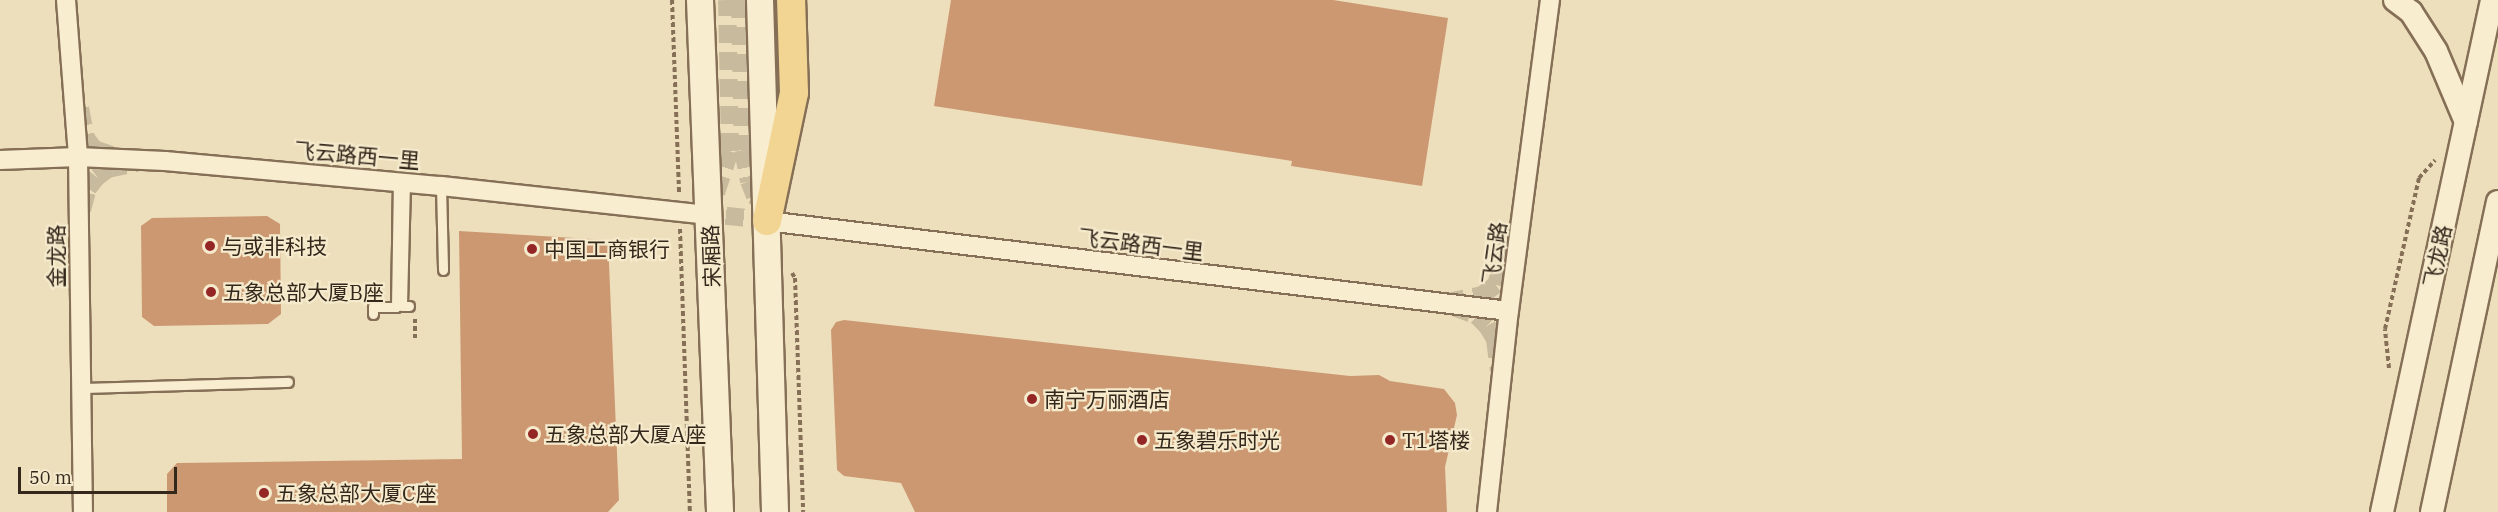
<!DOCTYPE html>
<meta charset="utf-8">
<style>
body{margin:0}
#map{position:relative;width:2498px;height:512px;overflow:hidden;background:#eddfbc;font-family:"IBM Plex Serif","Noto Sans SC",serif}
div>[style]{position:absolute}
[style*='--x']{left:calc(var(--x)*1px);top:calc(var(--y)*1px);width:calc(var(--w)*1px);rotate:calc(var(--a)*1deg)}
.building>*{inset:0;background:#cc9872}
.minor-tunnel>*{height:18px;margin-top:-9px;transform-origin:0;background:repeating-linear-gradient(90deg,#c8ba9c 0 18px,transparent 0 27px)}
.path>*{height:4px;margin-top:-2px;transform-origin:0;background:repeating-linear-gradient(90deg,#856f56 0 4.5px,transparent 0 7.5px)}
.roads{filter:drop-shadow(2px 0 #856f56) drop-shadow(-2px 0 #856f56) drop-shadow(0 2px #856f56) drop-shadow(0 -2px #856f56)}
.service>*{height:9px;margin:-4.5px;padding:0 4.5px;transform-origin:4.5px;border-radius:4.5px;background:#f9edcf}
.minor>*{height:18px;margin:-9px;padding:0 9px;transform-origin:9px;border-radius:9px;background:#f9edcf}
.tertiary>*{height:22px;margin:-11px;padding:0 11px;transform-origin:11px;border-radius:11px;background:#f9edcf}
.secondary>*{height:26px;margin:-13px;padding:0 13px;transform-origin:13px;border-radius:13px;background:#f9edcf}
.primary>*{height:28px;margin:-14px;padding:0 14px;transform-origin:14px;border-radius:14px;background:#f2d593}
.dots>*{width:16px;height:16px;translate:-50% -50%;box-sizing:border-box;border:3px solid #f5eacc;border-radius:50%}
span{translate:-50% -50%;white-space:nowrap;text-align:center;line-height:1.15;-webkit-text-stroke:4.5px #f5eacc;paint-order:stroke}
.street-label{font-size:21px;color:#34271b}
.poi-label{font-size:21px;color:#34271b}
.left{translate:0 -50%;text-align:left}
.scale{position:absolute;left:18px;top:467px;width:159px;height:27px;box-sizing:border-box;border:3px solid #34271b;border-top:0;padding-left:8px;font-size:18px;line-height:21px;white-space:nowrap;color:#34271b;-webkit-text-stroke:4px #f5eacc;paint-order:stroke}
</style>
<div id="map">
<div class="building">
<div style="clip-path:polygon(951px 0,1333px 0,1448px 18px,1422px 186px,1291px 166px,1292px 161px,934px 106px)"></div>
<div style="clip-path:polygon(267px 216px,280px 224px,281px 314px,268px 324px,154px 326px,142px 317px,141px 226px,152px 218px)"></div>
<div style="clip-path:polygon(459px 231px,608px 240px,619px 500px,608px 512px,167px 512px,167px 474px,177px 463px,462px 459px)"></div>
<div style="clip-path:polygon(844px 320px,1350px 376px,1379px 375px,1390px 381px,1444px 389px,1455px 403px,1457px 415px,1445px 467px,1447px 512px,915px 512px,901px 483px,844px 476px,837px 470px,831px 330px,836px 322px)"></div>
</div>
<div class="minor-tunnel">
<div style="--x:740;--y:0;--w:150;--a:88.9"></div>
<div style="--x:743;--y:150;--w:32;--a:79"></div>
<div style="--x:749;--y:181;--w:16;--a:68"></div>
<div style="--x:755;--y:196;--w:18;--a:47"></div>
<div style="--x:80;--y:108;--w:31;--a:79"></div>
<div style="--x:86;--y:138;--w:14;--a:54"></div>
<div style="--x:94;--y:149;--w:24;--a:19"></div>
<div style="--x:703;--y:201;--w:15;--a:-32"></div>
<div style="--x:716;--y:193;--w:44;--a:-71.6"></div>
<div style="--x:730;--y:151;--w:151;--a:-91.1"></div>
<div style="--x:82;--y:210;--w:23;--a:-75"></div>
<div style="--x:88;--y:188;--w:14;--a:-51"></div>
<div style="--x:97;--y:177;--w:14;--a:-36"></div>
<div style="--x:108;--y:169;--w:30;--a:-12"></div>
<div style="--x:699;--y:213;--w:77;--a:5.9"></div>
<div style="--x:1447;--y:302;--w:36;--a:-11"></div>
<div style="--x:1482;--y:295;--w:17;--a:-36"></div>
<div style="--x:1496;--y:285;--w:56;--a:-73.5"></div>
<div style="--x:1454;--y:307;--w:25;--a:21"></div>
<div style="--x:1477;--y:316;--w:14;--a:45"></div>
<div style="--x:1487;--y:326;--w:15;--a:58"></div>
<div style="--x:1495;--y:339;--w:32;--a:83"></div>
</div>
<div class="path">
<div style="--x:672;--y:0;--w:194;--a:87.9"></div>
<div style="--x:680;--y:229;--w:283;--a:88"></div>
<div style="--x:792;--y:273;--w:6;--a:59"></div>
<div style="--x:795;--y:278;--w:234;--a:88"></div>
<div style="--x:415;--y:319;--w:20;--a:90"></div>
<div style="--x:2389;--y:368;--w:39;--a:-96"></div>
<div style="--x:2385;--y:329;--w:155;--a:-77.3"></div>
<div style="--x:2419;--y:178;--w:24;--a:-48"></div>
</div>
<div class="roads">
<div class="service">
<div style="--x:405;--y:182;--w:124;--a:91.4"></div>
<div style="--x:402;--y:306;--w:7;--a:0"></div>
<div style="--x:441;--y:186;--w:84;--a:88.6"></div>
<div style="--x:373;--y:314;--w:7;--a:-90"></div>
<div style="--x:373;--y:307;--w:23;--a:0"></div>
<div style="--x:396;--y:307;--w:125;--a:-89.1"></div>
<div style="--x:80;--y:388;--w:208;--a:-1.7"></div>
</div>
<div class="minor">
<div style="--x:66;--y:0;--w:157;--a:85.6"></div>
<div style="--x:78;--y:157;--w:355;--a:89.2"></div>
<div style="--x:0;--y:160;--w:78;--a:-2.2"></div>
<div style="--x:78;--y:157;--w:87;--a:2.6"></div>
<div style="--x:165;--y:161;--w:277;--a:5.2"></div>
<div style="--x:441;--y:186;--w:270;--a:6.2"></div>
<div style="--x:767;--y:221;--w:747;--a:6.92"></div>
<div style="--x:1487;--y:512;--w:202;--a:-83.8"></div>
<div style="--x:1509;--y:311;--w:314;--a:-82.5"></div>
</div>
<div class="tertiary">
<div style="--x:2395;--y:0;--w:20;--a:37"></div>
<div style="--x:2411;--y:12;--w:46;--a:57.3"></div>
<div style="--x:2436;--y:51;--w:77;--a:67.1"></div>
<div style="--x:2382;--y:512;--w:524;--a:-77.87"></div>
<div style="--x:2432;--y:512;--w:317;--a:-78"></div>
</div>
<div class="secondary">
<div style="--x:700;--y:0;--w:512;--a:87.76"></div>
<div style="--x:760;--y:0;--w:512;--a:88.32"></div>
</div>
<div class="primary">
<div style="--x:767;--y:221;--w:131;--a:-78.1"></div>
<div style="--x:794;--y:93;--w:93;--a:-91.8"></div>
</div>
</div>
<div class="dots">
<div style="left:210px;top:246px;background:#942726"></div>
<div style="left:532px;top:249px;background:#942726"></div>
<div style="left:211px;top:292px;background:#942726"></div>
<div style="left:1032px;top:399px;background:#942726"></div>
<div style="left:533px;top:434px;background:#942726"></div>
<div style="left:1142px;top:440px;background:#942726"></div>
<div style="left:1390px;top:440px;background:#942726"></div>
<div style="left:264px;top:493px;background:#942726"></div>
</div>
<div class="street-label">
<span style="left:357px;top:155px;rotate:5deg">飞云路西一里</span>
<span style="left:1141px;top:244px;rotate:7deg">飞云路西一里</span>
<span style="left:1494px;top:253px;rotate:-82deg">飞云路</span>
<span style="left:56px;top:256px;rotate:-90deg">金龙路</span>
<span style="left:711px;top:256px;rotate:-92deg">宋厢路</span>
<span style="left:2437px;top:256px;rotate:-78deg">飞龙路</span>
</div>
<div class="poi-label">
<span class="left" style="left:222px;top:246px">与或非科技</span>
<span class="left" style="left:544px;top:249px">中国工商银行</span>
<span class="left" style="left:223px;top:292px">五象总部大厦B座</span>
<span class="left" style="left:1044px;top:399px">南宁万丽酒店</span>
<span class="left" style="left:545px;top:434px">五象总部大厦A座</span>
<span class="left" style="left:1154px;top:440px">五象碧乐时光</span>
<span class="left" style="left:1402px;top:440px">T1塔楼</span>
<span class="left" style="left:276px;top:493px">五象总部大厦C座</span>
</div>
<div class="scale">50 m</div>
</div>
